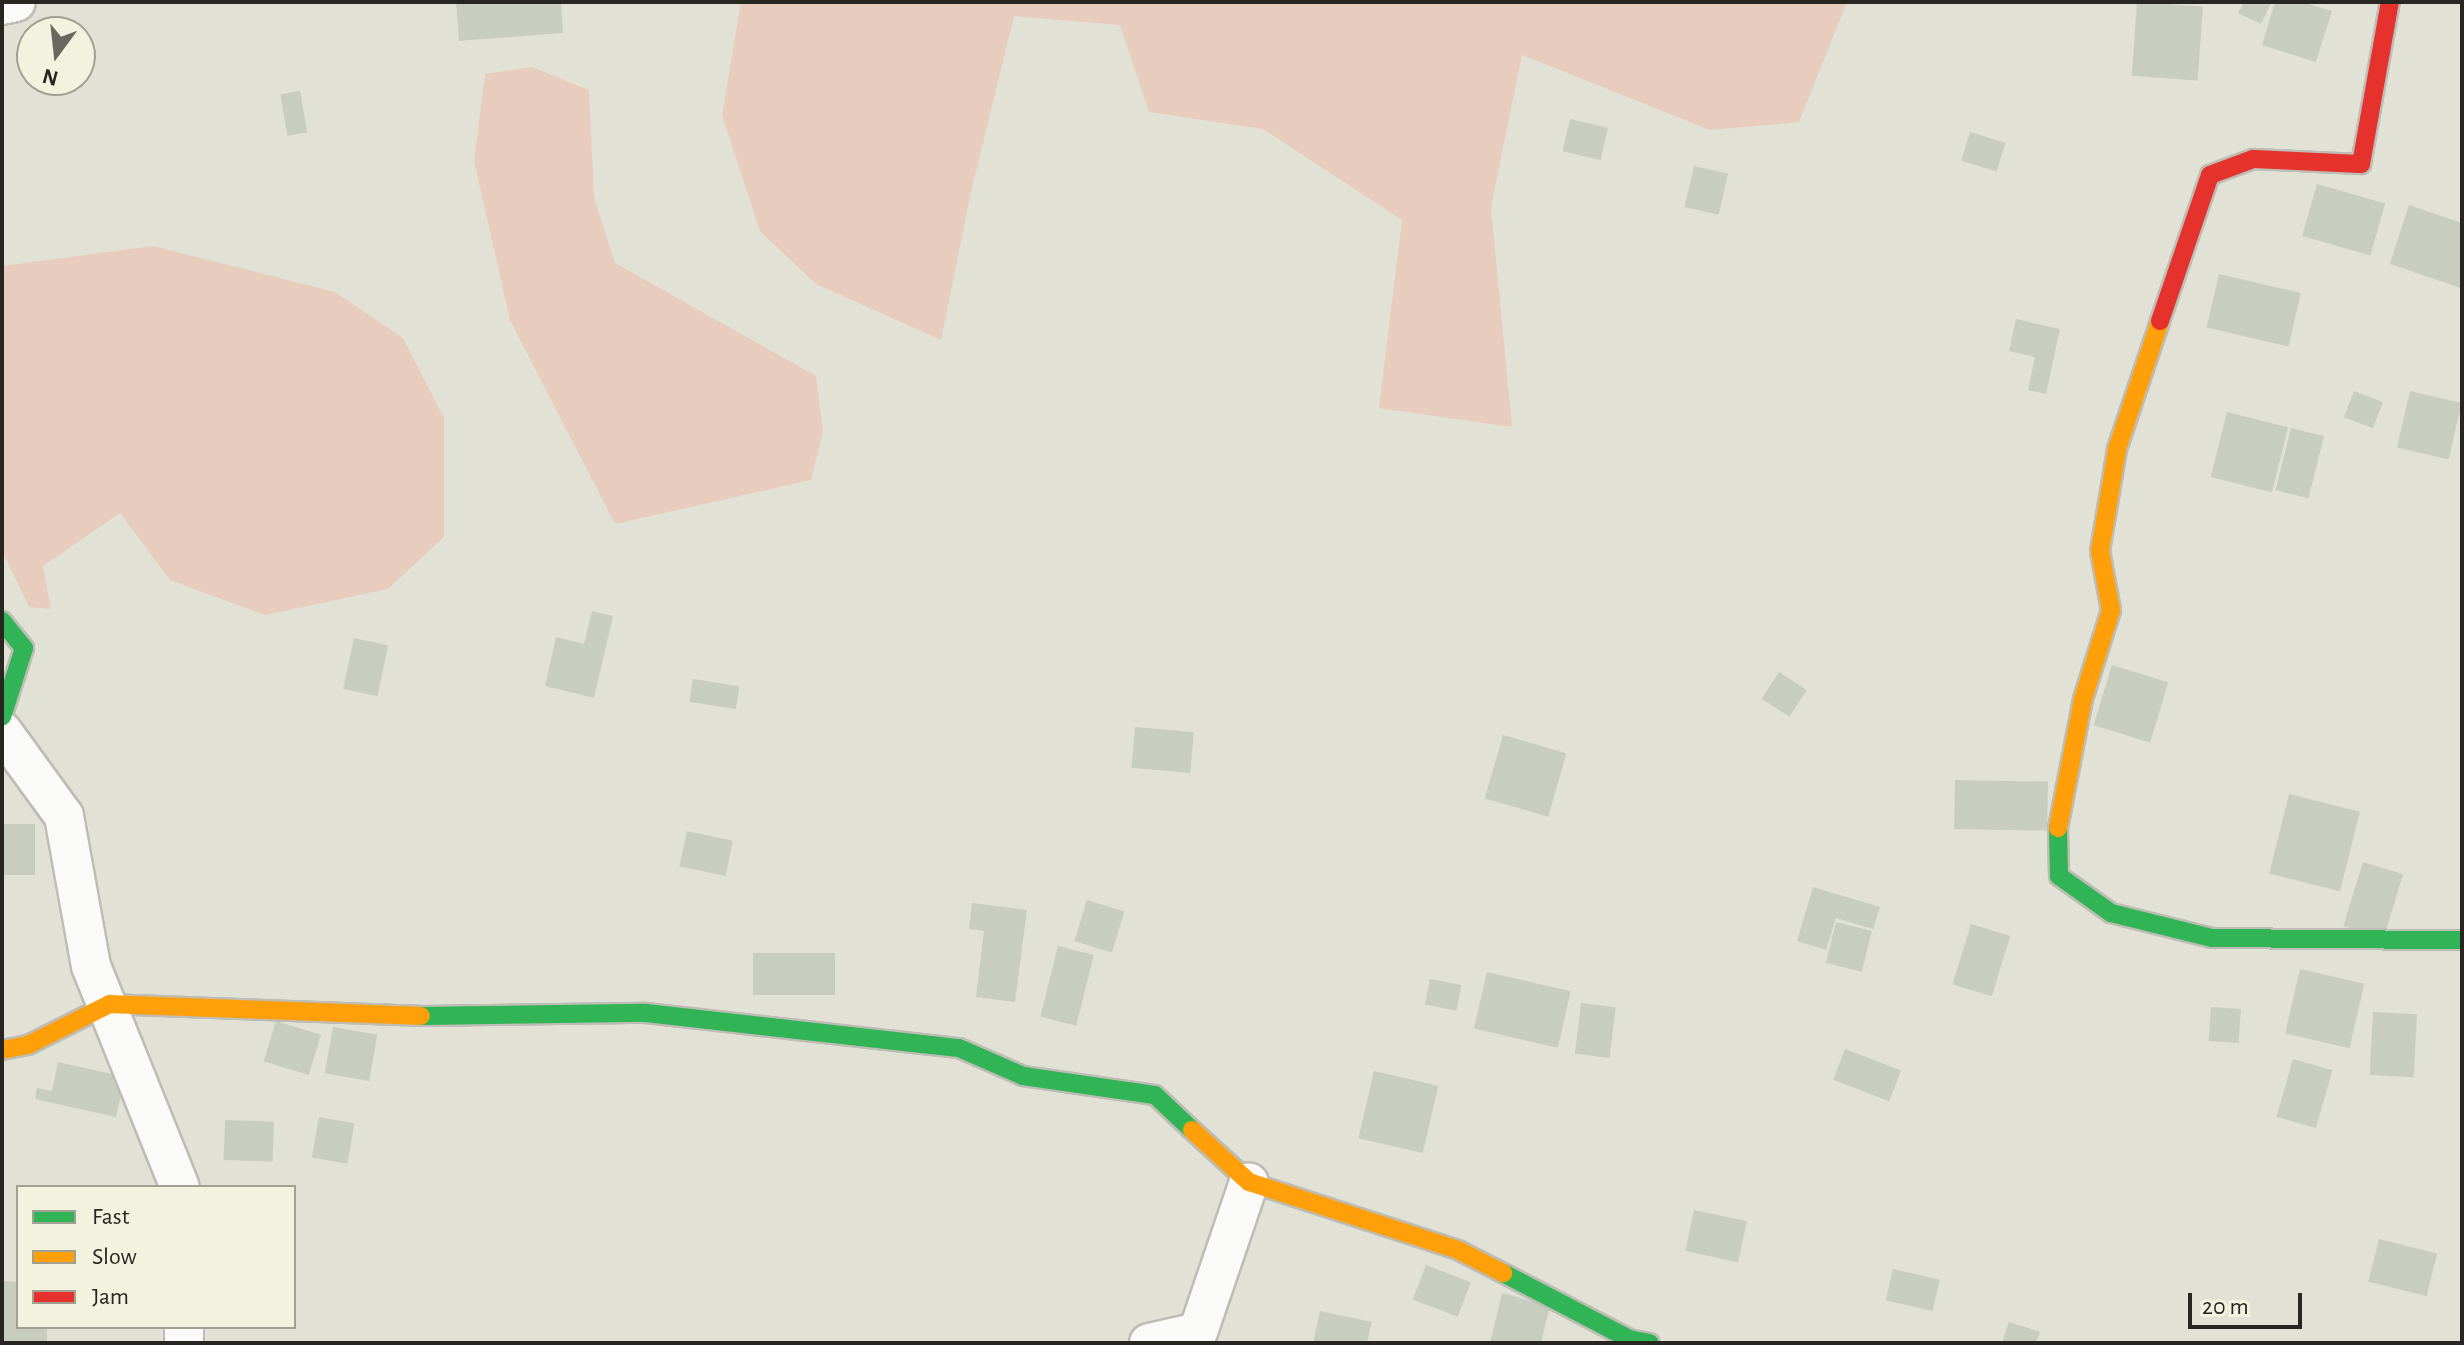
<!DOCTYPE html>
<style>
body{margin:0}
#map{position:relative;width:2464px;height:1345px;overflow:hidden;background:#e1e1d6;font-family:"Alegreya Sans",sans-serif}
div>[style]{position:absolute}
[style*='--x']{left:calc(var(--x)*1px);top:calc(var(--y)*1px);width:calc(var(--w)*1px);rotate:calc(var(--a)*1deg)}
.green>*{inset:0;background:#e8ccbd}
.building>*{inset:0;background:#c7cebf;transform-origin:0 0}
.roads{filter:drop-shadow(2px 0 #bdbdb5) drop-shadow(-2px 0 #bdbdb5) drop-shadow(0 2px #bdbdb5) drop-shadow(0 -2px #bdbdb5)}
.street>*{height:38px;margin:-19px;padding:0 19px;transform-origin:19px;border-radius:19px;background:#fafaf9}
.fast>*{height:18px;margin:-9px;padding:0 9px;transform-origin:9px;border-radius:9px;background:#30b455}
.slow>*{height:18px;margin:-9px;padding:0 9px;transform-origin:9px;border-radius:9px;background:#ff9f0a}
.jam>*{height:18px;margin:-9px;padding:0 9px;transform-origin:9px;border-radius:9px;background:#e5322d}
span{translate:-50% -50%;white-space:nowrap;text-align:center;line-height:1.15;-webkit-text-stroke:7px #f3f2df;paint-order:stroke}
.frame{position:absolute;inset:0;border:4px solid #272620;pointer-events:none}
.legend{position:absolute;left:16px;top:1185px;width:280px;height:144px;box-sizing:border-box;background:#f3f2df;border:2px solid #a1a093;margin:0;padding:10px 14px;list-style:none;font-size:24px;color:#272620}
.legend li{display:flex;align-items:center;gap:16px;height:40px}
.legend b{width:40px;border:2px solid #a1a093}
.north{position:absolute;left:16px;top:16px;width:80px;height:80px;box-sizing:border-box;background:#f3f2df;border:2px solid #a1a093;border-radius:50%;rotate:195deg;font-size:22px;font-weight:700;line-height:32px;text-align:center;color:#272620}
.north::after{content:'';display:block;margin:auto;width:28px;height:36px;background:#686760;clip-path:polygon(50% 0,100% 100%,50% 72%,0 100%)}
.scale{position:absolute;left:2188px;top:1293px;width:114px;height:36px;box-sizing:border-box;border:4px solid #272620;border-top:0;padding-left:10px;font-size:24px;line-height:28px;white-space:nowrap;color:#272620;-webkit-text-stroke:6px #f3f2df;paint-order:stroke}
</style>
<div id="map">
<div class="green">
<div style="clip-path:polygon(741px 2px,1847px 2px,1799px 122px,1710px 130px,1522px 55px,1491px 207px,1512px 427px,1379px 408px,1402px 220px,1263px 129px,1149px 112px,1120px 25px,1014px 16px,971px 192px,941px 340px,816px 284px,760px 231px,722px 115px)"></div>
<div style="clip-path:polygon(532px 67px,589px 90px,594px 198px,615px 263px,816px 376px,823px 432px,811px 480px,615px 524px,510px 320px,474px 161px,485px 74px)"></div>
<div style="clip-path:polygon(153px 246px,335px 292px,403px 338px,444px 418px,444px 537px,388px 589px,265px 615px,170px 580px,120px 513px,43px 566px,51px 609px,29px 607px,2px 550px,2px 266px)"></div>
</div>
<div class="building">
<div style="clip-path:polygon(456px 2px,561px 2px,563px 33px,459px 41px)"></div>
<div style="left:2137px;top:2px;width:66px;height:74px;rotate:4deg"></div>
<div style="clip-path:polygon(2244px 2px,2271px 3px,2261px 24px,2238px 13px)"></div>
<div style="clip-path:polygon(2275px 2px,2302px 2px,2332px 11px,2316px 62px,2262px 45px)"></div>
<div style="left:300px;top:91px;width:42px;height:20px;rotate:80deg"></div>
<div style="left:1570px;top:119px;width:39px;height:33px;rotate:13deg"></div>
<div style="left:1970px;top:132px;width:37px;height:30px;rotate:17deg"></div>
<div style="left:1694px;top:166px;width:35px;height:42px;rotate:13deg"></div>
<div style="left:2317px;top:184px;width:71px;height:54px;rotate:16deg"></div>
<div style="clip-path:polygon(2409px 205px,2462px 223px,2461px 288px,2390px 264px)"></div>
<div style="left:2219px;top:274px;width:84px;height:55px;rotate:13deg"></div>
<div style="clip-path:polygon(2016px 319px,2060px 329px,2046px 394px,2028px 390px,2035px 357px,2009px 351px)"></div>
<div style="left:2354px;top:391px;width:31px;height:28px;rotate:21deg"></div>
<div style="left:2410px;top:391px;width:53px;height:58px;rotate:13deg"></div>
<div style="left:2227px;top:412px;width:63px;height:67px;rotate:14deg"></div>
<div style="left:2291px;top:428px;width:34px;height:64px;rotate:14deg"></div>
<div style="clip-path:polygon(592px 611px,613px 616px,594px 698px,545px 686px,556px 637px,584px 644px)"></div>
<div style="left:354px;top:638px;width:35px;height:52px;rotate:12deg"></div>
<div style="left:2112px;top:665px;width:59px;height:63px;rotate:17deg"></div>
<div style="left:1779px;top:672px;width:33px;height:32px;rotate:33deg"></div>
<div style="left:693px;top:679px;width:47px;height:23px;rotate:9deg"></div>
<div style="left:1135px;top:727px;width:59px;height:41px;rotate:5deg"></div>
<div style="left:1503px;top:735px;width:66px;height:66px;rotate:16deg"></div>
<div style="left:1955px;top:780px;width:93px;height:49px;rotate:1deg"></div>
<div style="left:2289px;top:794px;width:73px;height:82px;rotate:14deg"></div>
<div style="left:2px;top:824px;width:33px;height:51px"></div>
<div style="left:687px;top:831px;width:47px;height:36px;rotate:12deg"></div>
<div style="left:2363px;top:862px;width:42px;height:67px;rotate:17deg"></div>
<div style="clip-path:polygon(1813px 887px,1880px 907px,1873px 929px,1836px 918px,1826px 950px,1797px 941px)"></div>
<div style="left:1087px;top:900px;width:39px;height:43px;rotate:17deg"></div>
<div style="clip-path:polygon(972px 903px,1027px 910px,1015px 1002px,976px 997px,984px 931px,969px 929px)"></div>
<div style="left:1836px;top:922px;width:37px;height:42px;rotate:14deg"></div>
<div style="left:1971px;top:924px;width:41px;height:63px;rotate:17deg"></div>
<div style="left:1058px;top:946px;width:37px;height:73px;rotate:14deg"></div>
<div style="left:835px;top:953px;width:42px;height:82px;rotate:90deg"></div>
<div style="left:2300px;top:969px;width:66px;height:66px;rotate:13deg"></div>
<div style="left:1487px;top:972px;width:86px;height:58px;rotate:13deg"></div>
<div style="left:1430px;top:979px;width:32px;height:26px;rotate:11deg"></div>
<div style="left:1581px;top:1003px;width:35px;height:51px;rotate:7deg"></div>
<div style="left:2211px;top:1007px;width:30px;height:34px;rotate:4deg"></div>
<div style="left:2373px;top:1012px;width:44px;height:63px;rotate:3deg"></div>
<div style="left:276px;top:1021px;width:47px;height:42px;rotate:17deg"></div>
<div style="left:333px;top:1027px;width:45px;height:47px;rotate:10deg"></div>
<div style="left:1845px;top:1049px;width:60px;height:33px;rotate:21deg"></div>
<div style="left:2293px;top:1059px;width:41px;height:60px;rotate:16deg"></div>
<div style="clip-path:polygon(58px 1062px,125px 1077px,116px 1117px,35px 1099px,37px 1088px,52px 1091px)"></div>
<div style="left:1374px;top:1071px;width:66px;height:69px;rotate:13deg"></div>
<div style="left:319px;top:1117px;width:36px;height:41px;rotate:10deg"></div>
<div style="left:225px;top:1120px;width:49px;height:40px;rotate:2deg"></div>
<div style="left:1694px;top:1210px;width:54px;height:42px;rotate:12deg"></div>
<div style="left:2379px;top:1239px;width:60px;height:44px;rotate:14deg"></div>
<div style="left:1426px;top:1265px;width:48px;height:37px;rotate:21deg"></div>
<div style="left:1893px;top:1269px;width:48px;height:32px;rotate:13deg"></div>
<div style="clip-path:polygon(2px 1281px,18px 1282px,18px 1327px,47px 1327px,47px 1343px,2px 1343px)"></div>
<div style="clip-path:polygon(1502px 1293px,1550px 1306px,1541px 1343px,1490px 1343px)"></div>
<div style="clip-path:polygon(1320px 1311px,1372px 1322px,1367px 1343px,1313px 1343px)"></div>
<div style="clip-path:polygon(2009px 1322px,2040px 1332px,2036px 1343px,2002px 1342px)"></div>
</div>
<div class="roads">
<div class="street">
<div style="--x:2;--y:5;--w:14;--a:-12"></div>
<div style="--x:2;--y:731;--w:105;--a:53.9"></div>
<div style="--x:64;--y:816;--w:152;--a:79.8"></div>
<div style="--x:91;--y:966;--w:238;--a:68.1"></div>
<div style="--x:184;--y:1327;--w:16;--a:90"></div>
<div style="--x:1149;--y:1343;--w:50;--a:-12.7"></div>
<div style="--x:1198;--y:1332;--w:158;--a:-71.2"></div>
</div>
<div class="fast">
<div style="--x:2;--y:621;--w:35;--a:51"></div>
<div style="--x:24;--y:648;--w:72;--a:107.7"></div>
<div style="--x:2058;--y:828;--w:48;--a:88.8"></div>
<div style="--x:2059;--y:876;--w:64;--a:35.4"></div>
<div style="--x:2111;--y:913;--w:104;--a:13.9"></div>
<div style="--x:2212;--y:938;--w:250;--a:0.5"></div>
<div style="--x:421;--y:1016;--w:225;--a:-0.8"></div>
<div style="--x:646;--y:1013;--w:315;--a:6.4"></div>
<div style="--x:959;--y:1048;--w:70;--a:23.6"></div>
<div style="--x:1023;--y:1076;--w:133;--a:8.2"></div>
<div style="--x:1155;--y:1095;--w:51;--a:43.4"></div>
<div style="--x:1503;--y:1273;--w:142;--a:27.6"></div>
<div style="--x:1629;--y:1339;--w:21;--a:11"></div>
</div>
<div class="slow">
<div style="--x:2058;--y:828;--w:131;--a:-79"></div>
<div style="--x:2083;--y:699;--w:93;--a:-72.5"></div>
<div style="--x:2111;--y:610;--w:60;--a:-100.6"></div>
<div style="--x:2100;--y:551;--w:103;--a:-80.5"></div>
<div style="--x:2117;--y:449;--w:135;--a:-71.4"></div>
<div style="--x:2;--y:1050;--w:26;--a:-11"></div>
<div style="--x:28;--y:1045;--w:92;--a:-26.6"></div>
<div style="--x:110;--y:1004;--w:311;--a:2.2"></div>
<div style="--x:1192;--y:1130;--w:77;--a:42.4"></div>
<div style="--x:1249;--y:1182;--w:220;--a:18"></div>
<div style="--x:1458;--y:1250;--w:51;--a:27.1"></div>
</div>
<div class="jam">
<div style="--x:2160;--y:321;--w:154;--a:-71.1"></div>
<div style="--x:2210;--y:175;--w:46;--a:-20.4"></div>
<div style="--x:2253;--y:159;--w:108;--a:2.7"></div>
<div style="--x:2361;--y:164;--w:165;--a:-79.9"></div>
</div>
</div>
<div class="frame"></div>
<ul class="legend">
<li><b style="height:10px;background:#30b455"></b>Fast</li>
<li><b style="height:10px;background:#ff9f0a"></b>Slow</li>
<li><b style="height:10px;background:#e5322d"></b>Jam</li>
</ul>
<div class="north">N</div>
<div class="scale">20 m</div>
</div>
